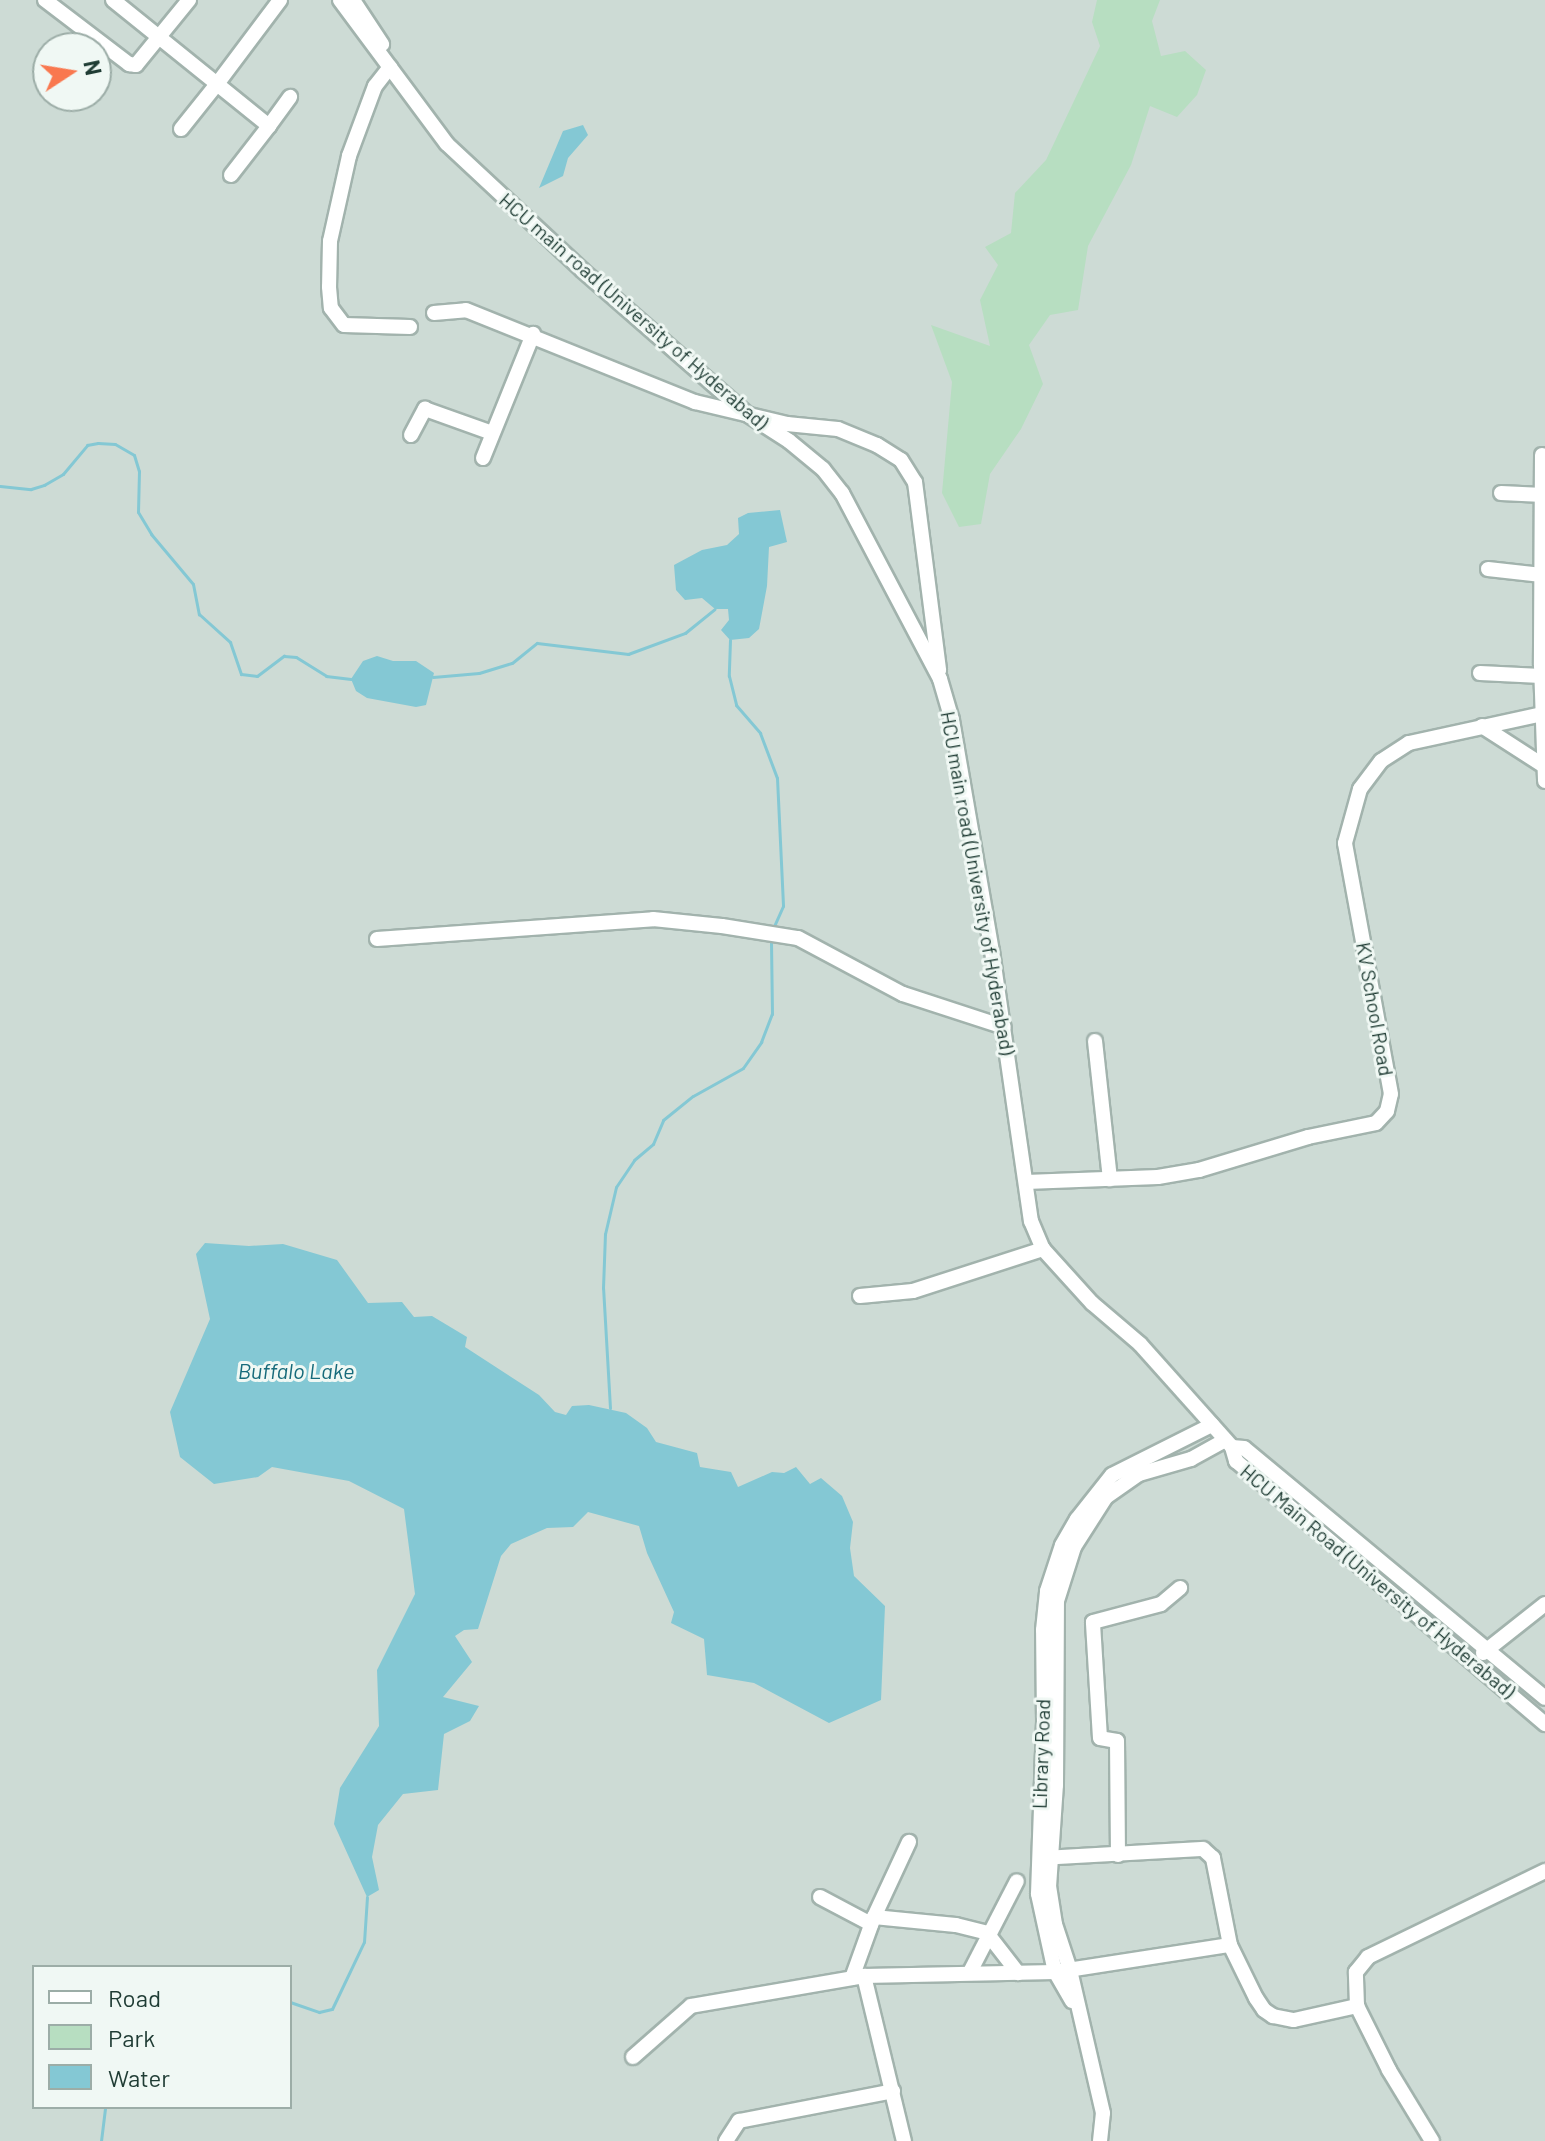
<!DOCTYPE html>
<style>
body{margin:0}
#map{position:relative;width:1545px;height:2141px;overflow:hidden;background:#dfebe6;font-family:Barlow,sans-serif}
div>[style]{position:absolute}
[style*='--x']{left:calc(var(--x)*1px);top:calc(var(--y)*1px);width:calc(var(--w)*1px);rotate:calc(var(--a)*1deg)}
.built>*{inset:0;background:#cddbd5}
.green>*{inset:0;background:#b7dec1}
.water>*{inset:0;background:#84c8d4}
.stream>*{height:3px;margin:-1.5px;padding:0 1.5px;transform-origin:1.5px;border-radius:1.5px;background:#84c8d4}
.roads{filter:drop-shadow(2px 0 #a2b3ad) drop-shadow(-2px 0 #a2b3ad) drop-shadow(0 2px #a2b3ad) drop-shadow(0 -2px #a2b3ad)}
.minor>*{height:14px;margin:-7px;padding:0 7px;transform-origin:7px;border-radius:7px;background:#fff}
span{translate:-50% -50%;white-space:nowrap;text-align:center;line-height:1.15;-webkit-text-stroke:6px #f0f8f4;paint-order:stroke}
.street-label{font-size:20px;color:#1f3c34}
.water-label{font-size:22px;color:#176b7b;font-style:italic}
.legend{position:absolute;left:32px;top:1965px;width:260px;height:144px;box-sizing:border-box;background:#f0f8f4;border:2px solid #9cada7;margin:0;padding:10px 14px;list-style:none;font-size:24px;color:#1f3c34}
.legend li{display:flex;align-items:center;gap:16px;height:40px}
.legend b{width:40px;border:2px solid #9cada7}
.north{position:absolute;left:32px;top:32px;width:80px;height:80px;box-sizing:border-box;background:#f0f8f4;border:2px solid #9cada7;border-radius:50%;rotate:78deg;font-size:22px;font-weight:700;line-height:32px;text-align:center;color:#1f3c34}
.north::after{content:'';display:block;margin:auto;width:28px;height:36px;background:#f9784f;clip-path:polygon(50% 0,100% 100%,50% 72%,0 100%)}
</style>
<div id="map">
<div class="built">
<div style="clip-path:polygon(evenodd,0 0,1545px 0,1545px 2141px,0 2141px,0 0,48px 48px,96px 48px,96px 96px,48px 96px,48px 48px,0 0,34px 1967px,290px 1967px,290px 2107px,34px 2107px,34px 1967px)"></div>
</div>
<div class="green">
<div style="clip-path:polygon(1097px 0,1160px 0,1152px 21px,1161px 56px,1185px 51px,1206px 70px,1197px 95px,1177px 117px,1150px 106px,1131px 165px,1088px 246px,1078px 310px,1050px 315px,1029px 345px,1043px 384px,1021px 429px,990px 474px,981px 524px,959px 527px,942px 493px,952px 382px,931px 325px,990px 346px,980px 300px,998px 265px,985px 247px,1011px 233px,1015px 193px,1046px 160px,1100px 46px,1092px 22px)"></div>
</div>
<div class="water">
<div style="clip-path:polygon(583px 125px,588px 135px,568px 158px,563px 176px,539px 188px,563px 131px)"></div>
<div style="clip-path:polygon(780px 510px,787px 542px,769px 547px,767px 586px,759px 629px,749px 638px,730px 640px,721px 630px,729px 620px,728px 609px,715px 609px,702px 598px,685px 600px,676px 590px,674px 565px,702px 550px,727px 545px,739px 534px,738px 518px,748px 513px)"></div>
<div style="clip-path:polygon(377px 656px,393px 661px,416px 661px,434px 673px,426px 705px,416px 707px,367px 698px,356px 691px,351px 679px,363px 661px)"></div>
<div style="clip-path:polygon(205px 1243px,249px 1246px,283px 1244px,337px 1260px,368px 1303px,402px 1302px,414px 1317px,432px 1316px,467px 1337px,465px 1347px,539px 1395px,555px 1412px,566px 1415px,572px 1406px,589px 1405px,626px 1413px,647px 1428px,656px 1442px,697px 1453px,700px 1467px,731px 1472px,738px 1487px,772px 1472px,784px 1473px,796px 1467px,810px 1484px,821px 1478px,842px 1496px,853px 1522px,850px 1548px,854px 1576px,885px 1606px,881px 1700px,829px 1723px,754px 1683px,707px 1675px,704px 1639px,671px 1623px,674px 1612px,647px 1553px,639px 1526px,588px 1512px,573px 1527px,547px 1528px,511px 1544px,501px 1556px,478px 1629px,464px 1630px,455px 1636px,472px 1662px,443px 1697px,479px 1706px,470px 1721px,444px 1734px,438px 1790px,403px 1794px,378px 1825px,372px 1857px,379px 1890px,367px 1897px,334px 1824px,340px 1788px,379px 1726px,377px 1670px,415px 1594px,404px 1509px,349px 1481px,272px 1467px,258px 1477px,214px 1484px,180px 1457px,170px 1412px,210px 1319px,196px 1254px)"></div>
</div>
<div class="stream">
<div style="--x:0;--y:486;--w:31;--a:6"></div>
<div style="--x:31;--y:489;--w:14;--a:-17"></div>
<div style="--x:44;--y:485;--w:22;--a:-30"></div>
<div style="--x:63;--y:474;--w:38;--a:-50"></div>
<div style="--x:87;--y:445;--w:11;--a:-10"></div>
<div style="--x:98;--y:443;--w:17;--a:3"></div>
<div style="--x:115;--y:444;--w:22;--a:30"></div>
<div style="--x:134;--y:455;--w:17;--a:73"></div>
<div style="--x:139;--y:471;--w:41;--a:91.4"></div>
<div style="--x:138;--y:512;--w:26;--a:59"></div>
<div style="--x:151;--y:534;--w:65;--a:50"></div>
<div style="--x:193;--y:584;--w:31;--a:79"></div>
<div style="--x:199;--y:614;--w:42;--a:42.1"></div>
<div style="--x:230;--y:642;--w:34;--a:71"></div>
<div style="--x:241;--y:674;--w:16;--a:7"></div>
<div style="--x:257;--y:676;--w:34;--a:-37"></div>
<div style="--x:284;--y:656;--w:12;--a:5"></div>
<div style="--x:296;--y:657;--w:36;--a:32"></div>
<div style="--x:326;--y:676;--w:25;--a:7"></div>
<div style="--x:730;--y:640;--w:36;--a:92"></div>
<div style="--x:729;--y:676;--w:30;--a:76"></div>
<div style="--x:736;--y:705;--w:37;--a:49"></div>
<div style="--x:760;--y:733;--w:48;--a:69.3"></div>
<div style="--x:777;--y:778;--w:128;--a:87.3"></div>
<div style="--x:783;--y:906;--w:24;--a:114"></div>
<div style="--x:433;--y:677;--w:46;--a:-5"></div>
<div style="--x:479;--y:673;--w:34;--a:-17"></div>
<div style="--x:512;--y:663;--w:32;--a:-39"></div>
<div style="--x:537;--y:643;--w:92;--a:6.9"></div>
<div style="--x:628;--y:654;--w:61;--a:-20.2"></div>
<div style="--x:685;--y:633;--w:38;--a:-39"></div>
<div style="--x:610;--y:1408;--w:120;--a:-93.3"></div>
<div style="--x:603;--y:1288;--w:54;--a:-87.9"></div>
<div style="--x:605;--y:1234;--w:48;--a:-76.8"></div>
<div style="--x:616;--y:1187;--w:32;--a:-56"></div>
<div style="--x:634;--y:1160;--w:25;--a:-40"></div>
<div style="--x:653;--y:1144;--w:26;--a:-67"></div>
<div style="--x:663;--y:1120;--w:38;--a:-39"></div>
<div style="--x:693;--y:1096;--w:57;--a:-29.2"></div>
<div style="--x:743;--y:1068;--w:32;--a:-55"></div>
<div style="--x:761;--y:1042;--w:30;--a:-69"></div>
<div style="--x:772;--y:1014;--w:75;--a:-90.8"></div>
<div style="--x:290;--y:2002;--w:31;--a:19"></div>
<div style="--x:319;--y:2012;--w:13;--a:-13"></div>
<div style="--x:332;--y:2009;--w:74;--a:-64.5"></div>
<div style="--x:364;--y:1942;--w:45;--a:-86.2"></div>
<div style="--x:101;--y:2141;--w:34;--a:-83"></div>
</div>
<div class="roads">
<div class="minor">
<div style="--x:45;--y:0;--w:106;--a:37.3"></div>
<div style="--x:129;--y:64;--w:7;--a:8"></div>
<div style="--x:136;--y:65;--w:84;--a:-50.8"></div>
<div style="--x:113;--y:0;--w:134;--a:38.9"></div>
<div style="--x:217;--y:84;--w:105;--a:-53.1"></div>
<div style="--x:340;--y:0;--w:179;--a:53.4"></div>
<div style="--x:447;--y:144;--w:185;--a:43"></div>
<div style="--x:582;--y:270;--w:219;--a:41.1"></div>
<div style="--x:747;--y:414;--w:50;--a:32.7"></div>
<div style="--x:789;--y:441;--w:44;--a:39.5"></div>
<div style="--x:823;--y:469;--w:31;--a:52"></div>
<div style="--x:842;--y:493;--w:210;--a:62.2"></div>
<div style="--x:940;--y:679;--w:43;--a:73.7"></div>
<div style="--x:952;--y:720;--w:234;--a:80.2"></div>
<div style="--x:992;--y:951;--w:273;--a:81.8"></div>
<div style="--x:1031;--y:1221;--w:30;--a:67"></div>
<div style="--x:1043;--y:1249;--w:73;--a:47.8"></div>
<div style="--x:1092;--y:1303;--w:63;--a:40.5"></div>
<div style="--x:1140;--y:1344;--w:138;--a:48.2"></div>
<div style="--x:1232;--y:1447;--w:15;--a:74"></div>
<div style="--x:1236;--y:1461;--w:406;--a:40.4"></div>
<div style="--x:353;--y:0;--w:53;--a:56.6"></div>
<div style="--x:390;--y:67;--w:24;--a:128"></div>
<div style="--x:375;--y:86;--w:75;--a:110.4"></div>
<div style="--x:349;--y:156;--w:87;--a:102.6"></div>
<div style="--x:330;--y:241;--w:46;--a:91.2"></div>
<div style="--x:329;--y:287;--w:21;--a:85"></div>
<div style="--x:331;--y:308;--w:21;--a:53"></div>
<div style="--x:344;--y:325;--w:66;--a:1.7"></div>
<div style="--x:181;--y:129;--w:58;--a:-51.3"></div>
<div style="--x:217;--y:84;--w:67;--a:38.9"></div>
<div style="--x:269;--y:126;--w:36;--a:-54"></div>
<div style="--x:231;--y:175;--w:62;--a:-52.2"></div>
<div style="--x:434;--y:313;--w:32;--a:-5"></div>
<div style="--x:466;--y:310;--w:247;--a:21.9"></div>
<div style="--x:695;--y:402;--w:95;--a:13.4"></div>
<div style="--x:787;--y:424;--w:51;--a:5.6"></div>
<div style="--x:838;--y:429;--w:42;--a:22.3"></div>
<div style="--x:877;--y:445;--w:28;--a:32"></div>
<div style="--x:901;--y:460;--w:26;--a:58"></div>
<div style="--x:915;--y:482;--w:190;--a:82.7"></div>
<div style="--x:411;--y:435;--w:30;--a:-62"></div>
<div style="--x:425;--y:409;--w:71;--a:19.7"></div>
<div style="--x:1542;--y:455;--w:210;--a:90.3"></div>
<div style="--x:1541;--y:665;--w:116;--a:88"></div>
<div style="--x:483;--y:458;--w:134;--a:-68"></div>
<div style="--x:1501;--y:493;--w:42;--a:2.7"></div>
<div style="--x:1488;--y:569;--w:54;--a:6.3"></div>
<div style="--x:1480;--y:673;--w:61;--a:2.8"></div>
<div style="--x:1482;--y:726;--w:74;--a:32.8"></div>
<div style="--x:377;--y:939;--w:277;--a:-4.1"></div>
<div style="--x:653;--y:919;--w:69;--a:5.8"></div>
<div style="--x:722;--y:926;--w:77;--a:9"></div>
<div style="--x:798;--y:938;--w:119;--a:28.1"></div>
<div style="--x:903;--y:994;--w:106;--a:18.1"></div>
<div style="--x:1095;--y:1041;--w:139;--a:83.8"></div>
<div style="--x:1026;--y:1182;--w:132;--a:-2.2"></div>
<div style="--x:1158;--y:1177;--w:42;--a:-9.7"></div>
<div style="--x:1199;--y:1170;--w:114;--a:-16.8"></div>
<div style="--x:1308;--y:1137;--w:69;--a:-11.6"></div>
<div style="--x:1376;--y:1123;--w:16;--a:-47"></div>
<div style="--x:1387;--y:1111;--w:17;--a:-77"></div>
<div style="--x:1391;--y:1094;--w:255;--a:-100.4"></div>
<div style="--x:1345;--y:843;--w:56;--a:-74.5"></div>
<div style="--x:1360;--y:789;--w:35;--a:-53"></div>
<div style="--x:1381;--y:761;--w:33;--a:-33"></div>
<div style="--x:1409;--y:743;--w:136;--a:-12.3"></div>
<div style="--x:860;--y:1296;--w:53;--a:-5.4"></div>
<div style="--x:913;--y:1291;--w:137;--a:-17.9"></div>
<div style="--x:1232;--y:1447;--w:12;--a:5"></div>
<div style="--x:1244;--y:1448;--w:391;--a:39.7"></div>
<div style="--x:1483;--y:1653;--w:79;--a:-38.3"></div>
<div style="--x:1118;--y:1855;--w:114;--a:-90.5"></div>
<div style="--x:1117;--y:1741;--w:17;--a:-170"></div>
<div style="--x:1100;--y:1738;--w:116;--a:-93.5"></div>
<div style="--x:1093;--y:1622;--w:70;--a:-14.8"></div>
<div style="--x:1161;--y:1604;--w:25;--a:-40"></div>
<div style="--x:820;--y:1897;--w:58;--a:27.9"></div>
<div style="--x:874;--y:1917;--w:83;--a:-65"></div>
<div style="--x:1230;--y:1945;--w:59;--a:63.9"></div>
<div style="--x:1256;--y:1998;--w:14;--a:56"></div>
<div style="--x:1264;--y:2010;--w:11;--a:34"></div>
<div style="--x:1273;--y:2016;--w:21;--a:11"></div>
<div style="--x:1294;--y:2020;--w:65;--a:-12.5"></div>
<div style="--x:1357;--y:2006;--w:34;--a:-92"></div>
<div style="--x:1356;--y:1972;--w:19;--a:-51"></div>
<div style="--x:1368;--y:1957;--w:197;--a:-25.9"></div>
<div style="--x:970;--y:1972;--w:102;--a:-62.7"></div>
<div style="--x:864;--y:1976;--w:191;--a:-1.2"></div>
<div style="--x:1055;--y:1972;--w:177;--a:-8.8"></div>
<div style="--x:1230;--y:1945;--w:89;--a:-101.1"></div>
<div style="--x:1213;--y:1858;--w:13;--a:-138"></div>
<div style="--x:1203;--y:1849;--w:161;--a:176.8"></div>
<div style="--x:852;--y:1978;--w:65;--a:-70.2"></div>
<div style="--x:874;--y:1917;--w:82;--a:5.6"></div>
<div style="--x:956;--y:1925;--w:32;--a:14"></div>
<div style="--x:987;--y:1933;--w:51;--a:52.2"></div>
<div style="--x:1072;--y:2001;--w:34;--a:-120"></div>
<div style="--x:1055;--y:1972;--w:80;--a:-102.3"></div>
<div style="--x:1038;--y:1894;--w:174;--a:-88"></div>
<div style="--x:1044;--y:1720;--w:90;--a:-90.6"></div>
<div style="--x:1043;--y:1630;--w:39;--a:-84"></div>
<div style="--x:1047;--y:1591;--w:48;--a:-71.9"></div>
<div style="--x:1062;--y:1545;--w:30;--a:-60"></div>
<div style="--x:1077;--y:1519;--w:56;--a:-51.5"></div>
<div style="--x:1112;--y:1475;--w:112;--a:-26.6"></div>
<div style="--x:1357;--y:2006;--w:72;--a:63.4"></div>
<div style="--x:1389;--y:2070;--w:83;--a:58.8"></div>
<div style="--x:633;--y:2057;--w:77;--a:-41.3"></div>
<div style="--x:691;--y:2006;--w:176;--a:-9.8"></div>
<div style="--x:864;--y:1976;--w:170;--a:76.4"></div>
<div style="--x:726;--y:2141;--w:24;--a:-57"></div>
<div style="--x:739;--y:2121;--w:157;--a:-11"></div>
<div style="--x:1100;--y:2141;--w:28;--a:-84"></div>
<div style="--x:1103;--y:2113;--w:147;--a:-103"></div>
<div style="--x:1070;--y:1970;--w:48;--a:-108.1"></div>
<div style="--x:1055;--y:1924;--w:37;--a:-99"></div>
<div style="--x:1049;--y:1887;--w:102;--a:-86.1"></div>
<div style="--x:1056;--y:1785;--w:184;--a:-89.7"></div>
<div style="--x:1057;--y:1601;--w:57;--a:-72.5"></div>
<div style="--x:1074;--y:1547;--w:59;--a:-57.4"></div>
<div style="--x:1106;--y:1497;--w:40;--a:-34.9"></div>
<div style="--x:1139;--y:1474;--w:54;--a:-16.1"></div>
<div style="--x:1191;--y:1459;--w:39;--a:-29"></div>
</div>
</div>
<div class="street-label">
<span style="left:634px;top:311px;rotate:41deg">HCU main road (University of Hyderabad)</span>
<span style="left:978px;top:883px;rotate:80deg">HCU main road (University of Hyderabad)</span>
<span style="left:1375px;top:1009px;rotate:80deg">KV School Road</span>
<span style="left:1378px;top:1581px;rotate:40deg">HCU Main Road (University of Hyderabad)</span>
<span style="left:1041px;top:1754px;rotate:-88deg">Library Road</span>
</div>
<div class="water-label">
<span style="left:296px;top:1371px">Buffalo Lake</span>
</div>
<ul class="legend">
<li><b style="height:10px;background:#fff"></b>Road</li>
<li><b style="height:22px;background:#b7dec1"></b>Park</li>
<li><b style="height:22px;background:#84c8d4"></b>Water</li>
</ul>
<div class="north">N</div>
</div>
